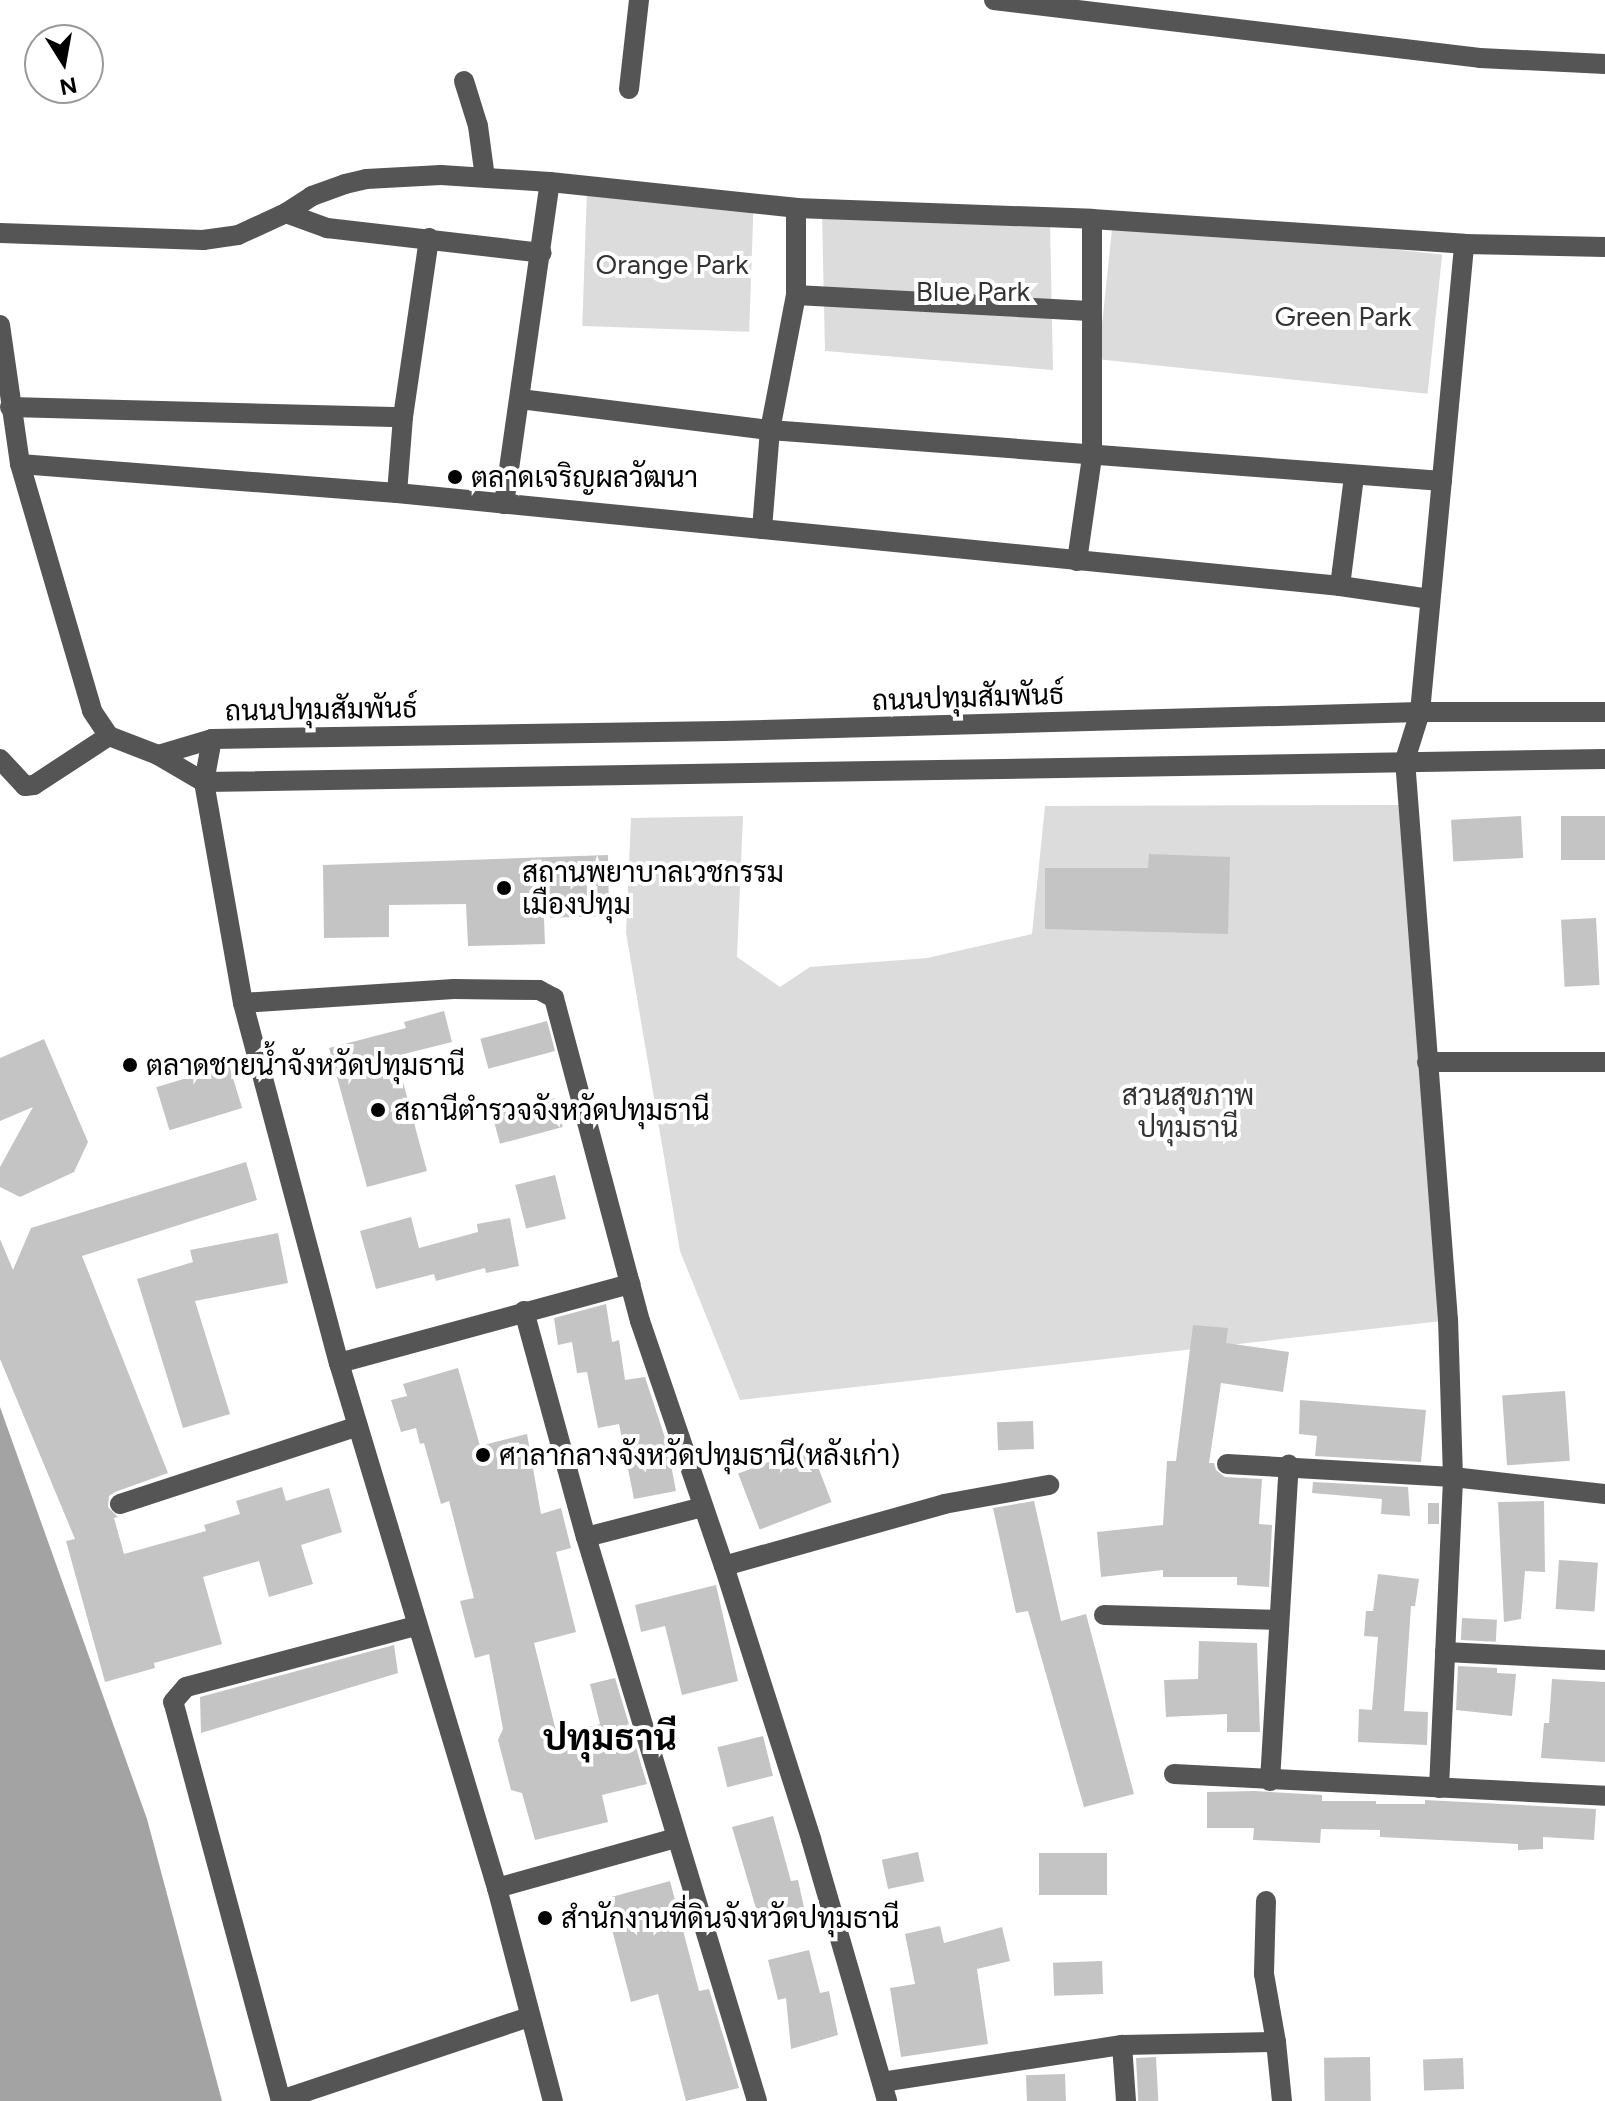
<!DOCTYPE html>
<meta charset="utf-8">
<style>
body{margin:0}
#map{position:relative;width:1605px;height:2101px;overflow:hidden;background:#fff;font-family:Figtree,Sarabun,sans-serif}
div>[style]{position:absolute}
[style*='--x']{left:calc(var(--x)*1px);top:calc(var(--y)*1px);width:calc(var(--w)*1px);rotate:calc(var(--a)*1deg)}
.green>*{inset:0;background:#dcdcdc;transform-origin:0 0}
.water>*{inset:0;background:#a3a3a3}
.building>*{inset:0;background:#c4c4c4;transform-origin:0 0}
.minor>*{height:20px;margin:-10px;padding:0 10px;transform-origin:10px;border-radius:10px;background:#555}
.dots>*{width:22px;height:22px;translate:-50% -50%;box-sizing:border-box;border:4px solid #fff;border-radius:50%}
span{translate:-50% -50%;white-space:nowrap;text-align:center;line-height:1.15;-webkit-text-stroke:8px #fff;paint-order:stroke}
.park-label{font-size:28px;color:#333}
.poi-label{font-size:28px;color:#000}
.left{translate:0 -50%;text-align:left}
.street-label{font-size:28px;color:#000}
.district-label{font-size:36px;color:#000;font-weight:700}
.north{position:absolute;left:24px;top:24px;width:80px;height:80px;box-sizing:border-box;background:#fff;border:2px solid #999;border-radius:50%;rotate:169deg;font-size:22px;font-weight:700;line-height:32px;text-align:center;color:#000}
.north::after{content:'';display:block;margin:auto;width:28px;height:36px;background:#000;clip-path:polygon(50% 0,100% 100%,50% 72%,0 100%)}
</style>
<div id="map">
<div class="green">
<div style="left:587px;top:190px;width:167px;height:136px;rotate:2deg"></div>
<div style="clip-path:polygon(822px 213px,1050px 221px,1053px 370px,825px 351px)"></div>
<div style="left:1113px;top:220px;width:331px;height:140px;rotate:6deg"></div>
<div style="clip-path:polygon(1400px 805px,1442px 1321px,740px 1400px,680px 1251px,626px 933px,631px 818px,743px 816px,737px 957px,780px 987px,810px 967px,927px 958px,1032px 934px,1045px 806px)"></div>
</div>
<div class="water">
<div style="clip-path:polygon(0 1407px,147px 1819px,222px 2101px,0 2101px)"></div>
</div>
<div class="building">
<div style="left:1521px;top:816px;width:42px;height:70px;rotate:87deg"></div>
<div style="left:1561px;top:816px;width:44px;height:44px"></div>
<div style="clip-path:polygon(1149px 854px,1230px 857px,1228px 934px,1045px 929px,1045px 868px,1148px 868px)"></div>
<div style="clip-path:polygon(608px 855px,609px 916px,544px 918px,545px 944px,468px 946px,466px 904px,389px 905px,389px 937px,324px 938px,323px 865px)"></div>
<div style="left:1596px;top:918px;width:67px;height:35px;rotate:87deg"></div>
<div style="clip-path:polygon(444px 1011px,452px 1042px,396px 1056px,427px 1171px,367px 1187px,329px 1048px,406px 1028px,404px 1022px)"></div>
<div style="left:547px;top:1021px;width:31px;height:69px;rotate:75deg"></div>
<div style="clip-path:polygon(44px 1039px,88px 1142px,74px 1172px,20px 1197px,0 1187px,0 1167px,33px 1107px,0 1121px,0 1058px)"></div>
<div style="left:229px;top:1065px;width:45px;height:76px;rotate:73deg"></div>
<div style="left:555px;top:1098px;width:30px;height:65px;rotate:75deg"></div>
<div style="clip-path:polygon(246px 1162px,257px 1200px,82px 1256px,168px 1473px,115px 1492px,109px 1496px,108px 1507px,118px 1517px,114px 1518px,124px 1554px,206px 1531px,204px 1525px,240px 1514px,236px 1501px,282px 1487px,286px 1501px,329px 1488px,342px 1532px,301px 1545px,313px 1584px,269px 1597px,259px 1561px,203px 1577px,222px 1644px,154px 1663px,155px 1668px,105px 1682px,66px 1541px,75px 1539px,0 1359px,0 1239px,13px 1270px,31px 1228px)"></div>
<div style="left:555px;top:1175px;width:45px;height:41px;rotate:76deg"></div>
<div style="clip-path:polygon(411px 1217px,419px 1248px,478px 1232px,477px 1224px,510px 1218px,519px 1266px,486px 1273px,485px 1268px,436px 1281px,434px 1274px,376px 1289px,360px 1231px)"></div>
<div style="clip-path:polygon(278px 1233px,288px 1283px,195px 1301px,230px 1414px,183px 1428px,137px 1279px,193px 1262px,190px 1250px)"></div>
<div style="clip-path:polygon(606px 1304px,612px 1342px,619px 1340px,625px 1380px,645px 1377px,667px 1444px,676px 1491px,634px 1499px,619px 1424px,598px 1428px,587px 1372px,577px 1373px,572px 1342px,558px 1345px,554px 1318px)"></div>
<div style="clip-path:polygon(1193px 1325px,1228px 1328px,1226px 1343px,1289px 1352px,1283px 1392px,1221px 1383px,1209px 1463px,1214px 1463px,1216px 1470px,1225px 1477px,1262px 1479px,1259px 1524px,1272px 1525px,1269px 1587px,1237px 1585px,1237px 1577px,1163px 1577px,1163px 1570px,1101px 1577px,1097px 1532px,1163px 1525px,1167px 1461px,1176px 1461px)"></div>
<div style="clip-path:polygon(458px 1368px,480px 1446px,527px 1434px,541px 1514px,561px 1508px,571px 1548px,556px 1552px,576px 1632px,534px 1643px,557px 1735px,600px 1724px,590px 1684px,615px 1678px,647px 1784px,602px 1795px,608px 1822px,535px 1840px,522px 1793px,511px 1790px,498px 1740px,503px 1729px,489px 1654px,475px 1658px,460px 1601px,474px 1598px,449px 1501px,441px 1504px,424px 1443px,420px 1444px,416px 1428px,401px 1432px,391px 1400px,407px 1396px,403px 1384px)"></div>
<div style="left:1565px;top:1391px;width:70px;height:63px;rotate:86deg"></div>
<div style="clip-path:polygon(1300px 1400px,1426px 1410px,1421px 1462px,1315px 1456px,1317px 1436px,1299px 1434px)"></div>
<div style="left:1033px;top:1421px;width:28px;height:36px;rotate:88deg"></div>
<div style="left:810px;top:1446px;width:60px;height:77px;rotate:69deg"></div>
<div style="clip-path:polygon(1313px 1482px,1408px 1487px,1410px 1516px,1381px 1514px,1382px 1499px,1312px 1493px)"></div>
<div style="clip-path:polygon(1034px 1501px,1061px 1621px,1086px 1614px,1134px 1794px,1084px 1807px,1028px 1611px,1016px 1613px,993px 1508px)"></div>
<div style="clip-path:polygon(1544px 1501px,1545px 1572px,1525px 1571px,1521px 1619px,1504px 1622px,1498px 1502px)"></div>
<div style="left:1428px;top:1503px;width:11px;height:21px"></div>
<div style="left:1559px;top:1560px;width:39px;height:49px;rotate:4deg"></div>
<div style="clip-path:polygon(1378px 1574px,1419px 1579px,1415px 1606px,1411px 1606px,1404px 1711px,1428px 1712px,1427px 1745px,1358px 1742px,1359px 1709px,1372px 1710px,1378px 1637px,1364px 1636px,1366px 1611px,1373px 1611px)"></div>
<div style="clip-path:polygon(716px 1585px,738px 1681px,682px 1695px,665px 1626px,641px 1632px,635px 1605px)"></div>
<div style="left:1462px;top:1618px;width:35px;height:22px;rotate:3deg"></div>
<div style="clip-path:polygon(1199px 1641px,1257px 1643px,1260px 1732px,1227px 1732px,1227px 1714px,1166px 1717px,1164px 1680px,1198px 1679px)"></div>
<div style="clip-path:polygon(394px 1645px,398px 1673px,201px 1733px,200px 1697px)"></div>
<div style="clip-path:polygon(1458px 1666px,1497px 1668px,1497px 1673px,1516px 1674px,1512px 1716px,1456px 1710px)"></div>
<div style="clip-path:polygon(1552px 1679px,1605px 1682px,1605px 1762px,1541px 1758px,1544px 1723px,1549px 1723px)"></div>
<div style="left:763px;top:1736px;width:41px;height:47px;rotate:76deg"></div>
<div style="clip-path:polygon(1255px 1791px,1322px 1795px,1322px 1801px,1376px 1801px,1376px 1804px,1425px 1804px,1425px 1800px,1596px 1809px,1594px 1840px,1543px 1837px,1543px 1849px,1518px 1850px,1518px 1844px,1380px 1837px,1380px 1830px,1321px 1829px,1320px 1843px,1253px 1840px,1254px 1828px,1207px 1828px,1207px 1792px)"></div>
<div style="clip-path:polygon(773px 1816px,791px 1881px,798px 1880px,805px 1912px,760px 1922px,732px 1827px)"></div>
<div style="left:918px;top:1852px;width:30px;height:37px;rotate:78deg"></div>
<div style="left:1039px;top:1853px;width:68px;height:42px"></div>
<div style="clip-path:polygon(670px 1881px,699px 1991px,709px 1989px,739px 2088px,686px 2101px,658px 1994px,631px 2002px,604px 1899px)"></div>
<div style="clip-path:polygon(940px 1926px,944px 1943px,1002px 1927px,1010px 1961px,977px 1969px,988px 2044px,901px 2057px,890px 1988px,915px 1984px,905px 1934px)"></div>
<div style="clip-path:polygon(809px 1950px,820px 1993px,829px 1991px,838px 2035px,791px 2049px,786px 1998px,778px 2000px,768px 1960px)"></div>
<div style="left:1102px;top:1961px;width:33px;height:49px;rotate:88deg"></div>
<div style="left:1156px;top:2057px;width:44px;height:20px;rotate:87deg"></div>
<div style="left:1370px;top:2057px;width:44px;height:46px;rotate:89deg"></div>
<div style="left:1463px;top:2058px;width:31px;height:40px;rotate:88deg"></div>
<div style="left:1065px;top:2074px;width:27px;height:39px;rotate:88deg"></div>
</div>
<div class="minor">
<div style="--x:994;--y:0;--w:489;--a:6.8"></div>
<div style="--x:1480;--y:58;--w:125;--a:2.7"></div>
<div style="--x:464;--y:81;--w:47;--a:72.7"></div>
<div style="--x:478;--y:126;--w:52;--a:82.3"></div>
<div style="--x:629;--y:89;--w:90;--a:-83.6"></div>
<div style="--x:286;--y:213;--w:44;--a:20.1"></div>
<div style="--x:327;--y:228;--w:216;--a:6.6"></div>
<div style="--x:0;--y:233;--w:203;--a:2"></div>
<div style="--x:203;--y:240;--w:35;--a:-8"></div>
<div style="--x:238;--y:235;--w:53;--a:-24.6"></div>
<div style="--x:286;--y:213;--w:31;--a:-33"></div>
<div style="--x:312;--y:196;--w:35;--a:-20"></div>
<div style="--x:345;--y:184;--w:22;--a:-13"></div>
<div style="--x:366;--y:179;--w:75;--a:-3.1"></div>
<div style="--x:441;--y:175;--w:109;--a:3.7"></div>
<div style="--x:550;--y:182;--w:247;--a:6"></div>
<div style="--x:796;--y:208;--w:296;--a:2.1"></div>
<div style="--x:1092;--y:219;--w:373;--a:3.8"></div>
<div style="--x:1464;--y:244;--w:141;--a:1.2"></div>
<div style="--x:796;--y:295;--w:294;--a:3.1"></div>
<div style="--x:0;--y:325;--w:140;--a:81.8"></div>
<div style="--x:20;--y:464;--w:257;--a:73.7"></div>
<div style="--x:92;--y:711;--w:30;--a:56"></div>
<div style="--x:109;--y:736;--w:53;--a:21.2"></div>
<div style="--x:158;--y:755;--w:53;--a:30.4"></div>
<div style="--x:204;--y:782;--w:1401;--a:-0.94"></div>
<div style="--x:520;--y:399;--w:252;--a:7.1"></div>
<div style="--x:770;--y:430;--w:137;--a:-79.1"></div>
<div style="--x:796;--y:295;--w:87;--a:-90"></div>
<div style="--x:10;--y:407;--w:393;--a:1.5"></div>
<div style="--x:20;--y:464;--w:378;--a:4.4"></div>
<div style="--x:397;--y:493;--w:948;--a:5.63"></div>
<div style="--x:1340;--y:586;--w:91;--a:8.2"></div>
<div style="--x:397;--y:493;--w:76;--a:-85.5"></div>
<div style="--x:403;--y:417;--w:181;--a:-81.7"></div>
<div style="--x:504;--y:504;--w:325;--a:-81.9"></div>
<div style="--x:762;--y:529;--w:99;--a:-85.4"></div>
<div style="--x:770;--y:430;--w:674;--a:4.34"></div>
<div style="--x:1077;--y:561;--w:105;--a:-81.8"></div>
<div style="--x:1092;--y:457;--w:238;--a:-90"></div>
<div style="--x:1340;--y:586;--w:110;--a:-82.7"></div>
<div style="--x:212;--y:739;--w:44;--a:100.5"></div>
<div style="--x:204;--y:782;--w:224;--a:80"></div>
<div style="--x:243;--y:1003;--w:373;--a:75.1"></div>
<div style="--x:339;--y:1363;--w:548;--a:73.25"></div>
<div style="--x:497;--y:1888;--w:220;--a:75.3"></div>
<div style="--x:158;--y:755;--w:56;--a:-16.5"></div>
<div style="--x:212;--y:739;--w:512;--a:-0.9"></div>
<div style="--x:724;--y:731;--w:696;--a:-1.56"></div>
<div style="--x:1420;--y:712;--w:185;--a:0"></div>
<div style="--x:0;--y:759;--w:37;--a:47"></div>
<div style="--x:25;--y:786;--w:9;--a:-6"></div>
<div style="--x:34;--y:785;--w:90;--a:-33.2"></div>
<div style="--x:243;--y:1003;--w:211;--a:-3.8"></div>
<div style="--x:454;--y:989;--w:85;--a:0.7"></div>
<div style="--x:539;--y:990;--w:17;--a:28"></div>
<div style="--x:554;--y:998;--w:334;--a:75.1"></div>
<div style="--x:640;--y:1321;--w:259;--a:71.1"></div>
<div style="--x:724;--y:1566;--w:287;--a:72.3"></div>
<div style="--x:811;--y:1839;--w:273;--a:73.8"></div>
<div style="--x:1427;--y:1062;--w:178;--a:0"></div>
<div style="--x:524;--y:1311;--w:234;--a:74.7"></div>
<div style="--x:586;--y:1537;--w:589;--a:73.13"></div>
<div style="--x:339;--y:1363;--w:302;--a:-15.2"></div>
<div style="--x:1227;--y:1464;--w:226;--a:3.3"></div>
<div style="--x:1453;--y:1477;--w:153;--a:6.4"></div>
<div style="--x:120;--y:1504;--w:250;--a:-18.1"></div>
<div style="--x:586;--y:1537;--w:121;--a:-14.4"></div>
<div style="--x:724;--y:1566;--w:229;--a:-15.7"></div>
<div style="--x:944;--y:1504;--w:107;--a:-10.3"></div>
<div style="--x:1104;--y:1615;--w:175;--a:1.6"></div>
<div style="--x:1445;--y:1652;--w:160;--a:2.9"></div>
<div style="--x:1174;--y:1774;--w:432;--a:2.9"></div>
<div style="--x:1270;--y:1781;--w:317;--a:-86.6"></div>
<div style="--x:1439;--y:1788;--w:311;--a:-87.4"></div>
<div style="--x:1453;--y:1477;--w:157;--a:-91.8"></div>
<div style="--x:1448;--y:1320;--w:562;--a:-94.39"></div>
<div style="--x:1405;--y:760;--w:50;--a:-72.6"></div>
<div style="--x:1420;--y:712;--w:470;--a:-84.6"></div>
<div style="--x:497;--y:1888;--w:186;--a:-15.6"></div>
<div style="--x:1266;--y:1901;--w:73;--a:91.6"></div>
<div style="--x:1264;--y:1974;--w:69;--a:80"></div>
<div style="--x:1122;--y:2045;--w:56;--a:85.9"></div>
<div style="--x:882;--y:2082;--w:243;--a:-8.8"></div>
<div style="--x:1122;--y:2045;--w:154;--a:-1.1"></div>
<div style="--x:1276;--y:2042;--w:59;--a:84.2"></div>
<div style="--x:281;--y:2100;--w:262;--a:-18.5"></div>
<div style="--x:281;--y:2101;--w:413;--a:-105.1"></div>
<div style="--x:173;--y:1702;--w:20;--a:-49"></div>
<div style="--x:186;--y:1687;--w:238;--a:-14.9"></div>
</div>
<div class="dots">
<div style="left:455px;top:477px;background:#000"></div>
<div style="left:504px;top:888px;background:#000"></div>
<div style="left:130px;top:1065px;background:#000"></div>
<div style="left:378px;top:1110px;background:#000"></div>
<div style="left:483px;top:1455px;background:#000"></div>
<div style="left:545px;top:1918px;background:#000"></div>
</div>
<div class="park-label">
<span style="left:672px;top:264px">Orange Park</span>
<span style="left:973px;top:291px">Blue Park</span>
<span style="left:1343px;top:316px">Green Park</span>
<span style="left:1188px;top:1111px">สวนสุขภาพ<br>ปทุมธานี</span>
</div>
<div class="poi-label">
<span class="left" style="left:471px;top:477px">ตลาดเจริญผลวัฒนา</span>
<span class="left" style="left:522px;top:888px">สถานพยาบาลเวชกรรม<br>เมืองปทุม</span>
<span class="left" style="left:146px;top:1065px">ตลาดชายน้ำจังหวัดปทุมธานี</span>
<span class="left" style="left:394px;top:1110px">สถานีตำรวจจังหวัดปทุมธานี</span>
<span class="left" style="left:499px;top:1455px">ศาลากลางจังหวัดปทุมธานี(หลังเก่า)</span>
<span class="left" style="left:561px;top:1918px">สำนักงานที่ดินจังหวัดปทุมธานี</span>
</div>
<div class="street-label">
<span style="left:968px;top:697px;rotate:-2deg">ถนนปทุมสัมพันธ์</span>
<span style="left:321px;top:709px;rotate:-1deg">ถนนปทุมสัมพันธ์</span>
</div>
<div class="district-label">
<span style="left:610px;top:1738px">ปทุมธานี</span>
</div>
<div class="north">N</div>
</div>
